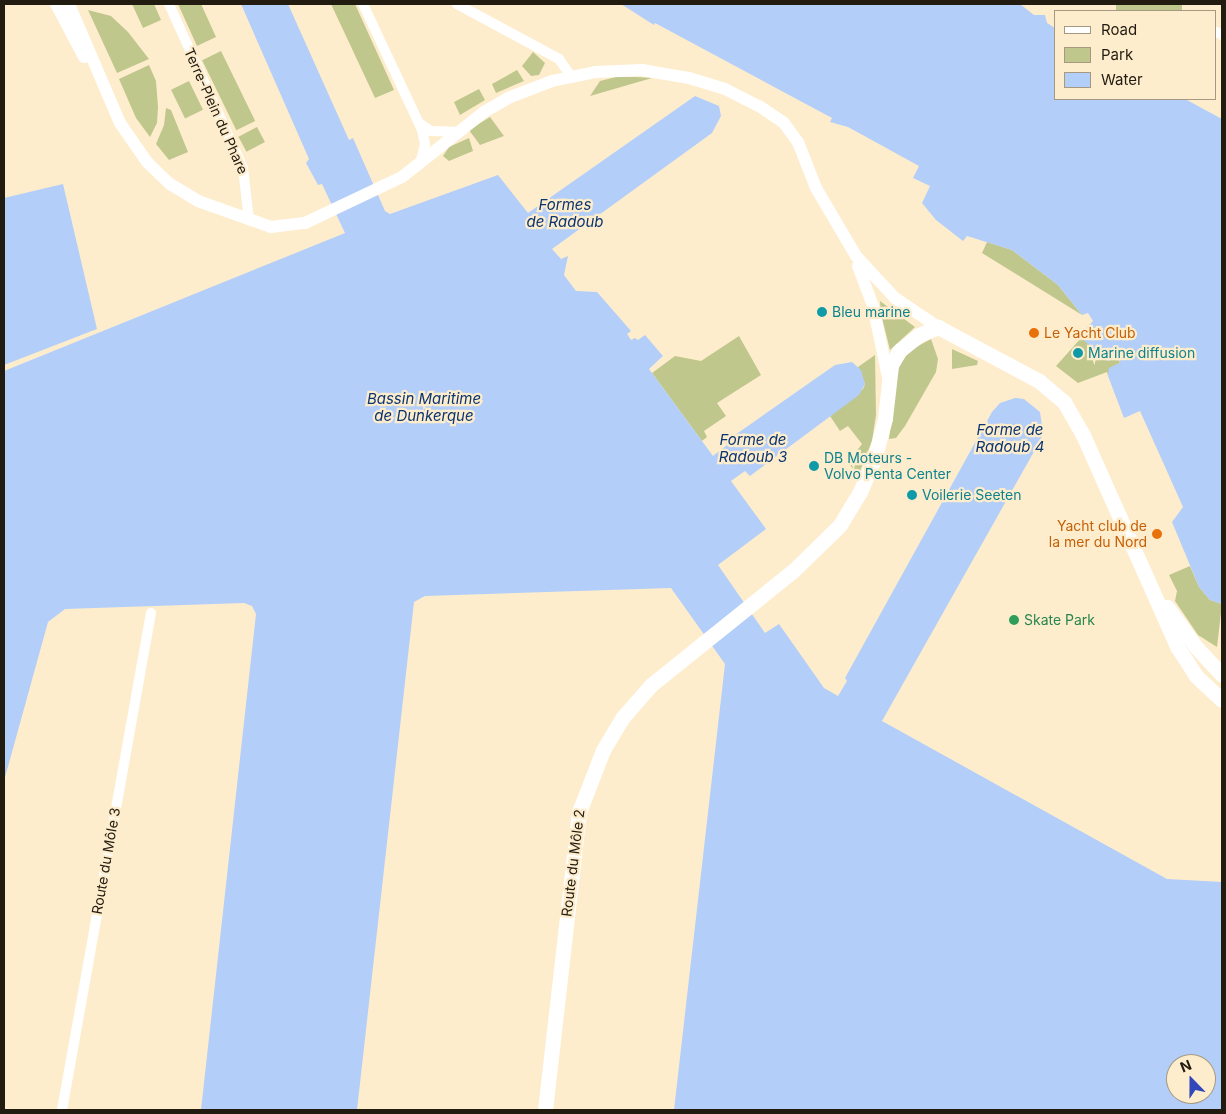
<!DOCTYPE html>
<meta charset="utf-8">
<style>
body{margin:0}
#map{position:relative;width:1226px;height:1114px;overflow:hidden;background:#feedcd;font-family:Inter,sans-serif}
div>[style]{position:absolute}
[style*='--x']{left:calc(var(--x)*1px);top:calc(var(--y)*1px);width:calc(var(--w)*1px);rotate:calc(var(--a)*1deg)}
.green>*{inset:0;background:#c0c78c;transform-origin:0 0}
.water>*{inset:0;background:#b2cef9}
.minor>*{height:10px;margin:-5px;padding:0 5px;transform-origin:5px;border-radius:5px;background:#fff}
.tertiary>*{height:12px;margin:-6px;padding:0 6px;transform-origin:6px;border-radius:6px;background:#fff}
.secondary>*{height:15px;margin:-7.5px;padding:0 7.5px;transform-origin:7.5px;border-radius:7.5px;background:#fff}
.dots>*{width:14px;height:14px;translate:-50% -50%;box-sizing:border-box;border:2px solid #feedcd;border-radius:50%}
span{translate:-50% -50%;white-space:nowrap;text-align:center;line-height:1.15;-webkit-text-stroke:4.5px #feedcd;paint-order:stroke}
.street-label{font-size:14px;color:#211b10}
.culture-label{font-size:14px;color:#0d838f}
.left{translate:0 -50%;text-align:left}
.food-label{font-size:14px;color:#c56008}
.right{translate:-100% -50%;text-align:right}
.leisure-label{font-size:14px;color:#27864d}
.water-label{font-size:15px;color:#0c3672;font-style:italic}
.frame{position:absolute;inset:0;border:5px solid #211b10;pointer-events:none}
.legend{position:absolute;left:1054px;top:10px;width:162px;height:90px;box-sizing:border-box;background:#feedcd;border:1px solid #a69981;margin:0;padding:6px 9px;list-style:none;font-size:15px;color:#211b10}
.legend li{display:flex;align-items:center;gap:10px;height:25px}
.legend b{width:25px;border:1px solid #a69981}
.north{position:absolute;left:1166px;top:1054px;width:50px;height:50px;box-sizing:border-box;background:#feedcd;border:1px solid #a69981;border-radius:50%;rotate:338deg;font-size:14px;font-weight:700;line-height:20px;text-align:center;color:#211b10}
.north::after{content:'';display:block;margin:auto;width:18px;height:22px;background:#3248ba;clip-path:polygon(50% 0,100% 100%,50% 72%,0 100%)}
</style>
<div id="map">
<div class="green">
<div style="clip-path:polygon(132px 4px,154px 4px,161px 20px,143px 28px)"></div>
<div style="clip-path:polygon(178px 4px,201px 4px,216px 37px,197px 46px)"></div>
<div style="clip-path:polygon(331px 4px,355px 4px,394px 90px,375px 98px)"></div>
<div style="left:1116px;top:4px;width:66px;height:7px"></div>
<div style="clip-path:polygon(88px 10px,111px 16px,128px 32px,149px 59px,117px 73px)"></div>
<div style="left:221px;top:51px;width:78px;height:21px;rotate:64deg"></div>
<div style="clip-path:polygon(533px 52px,545px 63px,539px 75px,531px 76px,522px 66px)"></div>
<div style="clip-path:polygon(149px 65px,156px 81px,158px 107px,157px 123px,150px 137px,136px 118px,119px 79px)"></div>
<div style="clip-path:polygon(517px 70px,524px 81px,496px 93px,492px 84px)"></div>
<div style="clip-path:polygon(616px 77px,636px 77px,652px 78px,590px 96px,600px 81px)"></div>
<div style="left:189px;top:81px;width:32px;height:20px;rotate:64deg"></div>
<div style="clip-path:polygon(479px 89px,485px 100px,460px 115px,454px 102px)"></div>
<div style="clip-path:polygon(166px 108px,171px 110px,188px 152px,169px 160px,156px 144px,164px 125px)"></div>
<div style="clip-path:polygon(490px 117px,504px 136px,480px 145px,469px 130px)"></div>
<div style="left:257px;top:127px;width:17px;height:21px;rotate:62deg"></div>
<div style="clip-path:polygon(469px 138px,473px 151px,449px 161px,443px 156px,449px 147px)"></div>
<div style="clip-path:polygon(987px 242px,1012px 250px,1058px 285px,1082px 315px,982px 253px)"></div>
<div style="clip-path:polygon(880px 301px,915px 327px,890px 350px,881px 314px)"></div>
<div style="clip-path:polygon(739px 336px,761px 375px,717px 403px,726px 416px,704px 431px,707px 437px,702px 441px,652px 373px,675px 356px,701px 361px)"></div>
<div style="clip-path:polygon(1082px 337px,1117px 356px,1120px 363px,1110px 368px,1108px 376px,1107px 372px,1078px 383px,1056px 366px)"></div>
<div style="clip-path:polygon(931px 339px,938px 359px,936px 372px,905px 426px,896px 438px,889px 439px,897px 370px,909px 351px)"></div>
<div style="clip-path:polygon(952px 349px,978px 361px,977px 365px,952px 369px)"></div>
<div style="clip-path:polygon(875px 355px,876px 415px,872px 441px,858px 476px,848px 462px,862px 444px,848px 426px,840px 431px,830px 416px,863px 389px,865px 384px,858px 367px)"></div>
<div style="clip-path:polygon(1190px 566px,1199px 587px,1210px 600px,1222px 604px,1217px 647px,1198px 635px,1175px 601px,1177px 591px,1169px 575px)"></div>
</div>
<div class="water">
<div style="clip-path:polygon(evenodd,241px 4px,288px 4px,349px 140px,353px 138px,385px 211px,390px 214px,498px 175px,528px 213px,695px 96px,719px 106px,721px 116px,712px 133px,552px 249px,561px 259px,568px 256px,564px 275px,576px 291px,597px 292px,631px 331px,627px 334px,631px 340px,635px 338px,638px 340px,645px 335px,663px 356px,649px 369px,713px 456px,727px 445px,725px 442px,835px 365px,852px 362px,861px 370px,865px 384px,859px 395px,750px 476px,745px 471px,731px 481px,766px 529px,718px 565px,765px 633px,779px 624px,824px 688px,838px 696px,847px 681px,845px 678px,992px 412px,1000px 403px,1015px 398px,1024px 399px,1040px 412px,1043px 433px,1040px 441px,882px 721px,1167px 879px,1222px 882px,1222px 1110px,674px 1110px,725px 664px,671px 588px,425px 596px,414px 602px,357px 1110px,201px 1110px,256px 614px,252px 606px,244px 603px,65px 609px,48px 622px,4px 781px,4px 371px,345px 233px,322px 184px,318px 185px,306px 163px,309px 159px,241px 4px,1176px 1064px,1206px 1064px,1206px 1094px,1176px 1094px,1176px 1064px)"></div>
<div style="clip-path:polygon(621px 4px,1020px 4px,1034px 15px,1045px 15px,1047px 23px,1055px 28px,1055px 99px,1185px 99px,1222px 119px,1222px 604px,1210px 600px,1199px 587px,1172px 522px,1183px 507px,1140px 411px,1124px 418px,1108px 376px,1109px 368px,1120px 363px,1118px 357px,1107px 361px,1079px 336px,1093px 321px,1088px 313px,1082px 315px,1058px 285px,1012px 250px,967px 236px,963px 241px,936px 220px,922px 203px,930px 186px,913px 178px,919px 166px,848px 127px,830px 122px,832px 118px,655px 23px,654px 25px)"></div>
<div style="clip-path:polygon(63px 184px,97px 329px,4px 365px,4px 198px)"></div>
</div>
<div class="minor">
<div style="--x:169;--y:4;--w:180;--a:65.7"></div>
<div style="--x:243;--y:168;--w:53;--a:83.5"></div>
<div style="--x:363;--y:4;--w:139;--a:64.9"></div>
<div style="--x:422;--y:130;--w:14;--a:78"></div>
<div style="--x:425;--y:144;--w:21;--a:104"></div>
<div style="--x:457;--y:4;--w:116;--a:28.3"></div>
<div style="--x:559;--y:59;--w:21;--a:55"></div>
<div style="--x:1217;--y:32;--w:6;--a:31"></div>
<div style="--x:419;--y:123;--w:14;--a:34"></div>
<div style="--x:431;--y:131;--w:24;--a:2"></div>
<div style="--x:62;--y:1110;--w:505;--a:-79.85"></div>
</div>
<div class="tertiary">
<div style="--x:56;--y:4;--w:60;--a:62.2"></div>
<div style="--x:69;--y:4;--w:129;--a:66.8"></div>
<div style="--x:120;--y:123;--w:47;--a:55.3"></div>
<div style="--x:147;--y:162;--w:32;--a:44"></div>
<div style="--x:170;--y:184;--w:33;--a:31"></div>
<div style="--x:198;--y:201;--w:77;--a:19.6"></div>
<div style="--x:271;--y:227;--w:34;--a:-7"></div>
<div style="--x:305;--y:223;--w:107;--a:-25.4"></div>
<div style="--x:402;--y:177;--w:105;--a:-38.4"></div>
<div style="--x:484;--y:112;--w:28;--a:-30"></div>
<div style="--x:508;--y:98;--w:47;--a:-21.1"></div>
<div style="--x:552;--y:81;--w:44;--a:-11.8"></div>
<div style="--x:595;--y:72;--w:47;--a:-2.4"></div>
<div style="--x:642;--y:70;--w:48;--a:9.7"></div>
<div style="--x:689;--y:78;--w:38;--a:17"></div>
<div style="--x:725;--y:89;--w:38;--a:27"></div>
<div style="--x:759;--y:106;--w:30;--a:34"></div>
<div style="--x:784;--y:123;--w:24;--a:54"></div>
<div style="--x:798;--y:142;--w:49;--a:68.6"></div>
<div style="--x:816;--y:188;--w:79;--a:59.5"></div>
<div style="--x:856;--y:256;--w:57;--a:47.1"></div>
<div style="--x:895;--y:298;--w:52;--a:34"></div>
<div style="--x:858;--y:266;--w:43;--a:69.4"></div>
<div style="--x:873;--y:306;--w:73;--a:78.1"></div>
</div>
<div class="secondary">
<div style="--x:1167;--y:607;--w:49;--a:54.1"></div>
<div style="--x:1196;--y:647;--w:38;--a:47"></div>
<div style="--x:545;--y:1110;--w:300;--a:-83.5"></div>
<div style="--x:579;--y:812;--w:66;--a:-68.8"></div>
<div style="--x:603;--y:750;--w:39;--a:-59"></div>
<div style="--x:623;--y:717;--w:43;--a:-48.8"></div>
<div style="--x:651;--y:685;--w:182;--a:-38.8"></div>
<div style="--x:793;--y:571;--w:66;--a:-44.4"></div>
<div style="--x:840;--y:525;--w:39;--a:-59"></div>
<div style="--x:860;--y:492;--w:39;--a:-67"></div>
<div style="--x:875;--y:456;--w:39;--a:-75"></div>
<div style="--x:885;--y:418;--w:53;--a:-83.5"></div>
<div style="--x:891;--y:365;--w:16;--a:-60"></div>
<div style="--x:899;--y:351;--w:26;--a:-39"></div>
<div style="--x:919;--y:335;--w:21;--a:-23"></div>
<div style="--x:938;--y:327;--w:115;--a:28.1"></div>
<div style="--x:1039;--y:381;--w:33;--a:40"></div>
<div style="--x:1064;--y:402;--w:38;--a:60"></div>
<div style="--x:1083;--y:435;--w:233;--a:66"></div>
<div style="--x:1178;--y:648;--w:33;--a:57"></div>
<div style="--x:1196;--y:676;--w:35;--a:43"></div>
</div>
<div class="dots">
<div style="left:822px;top:312px;background:#0f9aa8"></div>
<div style="left:1034px;top:333px;background:#e8710a"></div>
<div style="left:1078px;top:353px;background:#0f9aa8"></div>
<div style="left:814px;top:466px;background:#0f9aa8"></div>
<div style="left:912px;top:495px;background:#0f9aa8"></div>
<div style="left:1157px;top:534px;background:#e8710a"></div>
<div style="left:1014px;top:620px;background:#2e9e5b"></div>
</div>
<div class="street-label">
<span style="left:216px;top:111px;rotate:66deg">Terre-Plein du Phare</span>
<span style="left:106px;top:861px;rotate:-80deg">Route du Môle 3</span>
<span style="left:573px;top:863px;rotate:-83deg">Route du Môle 2</span>
</div>
<div class="culture-label">
<span class="left" style="left:832px;top:312px">Bleu marine</span>
<span class="left" style="left:1088px;top:353px">Marine diffusion</span>
<span class="left" style="left:824px;top:466px">DB Moteurs -<br>Volvo Penta Center</span>
<span class="left" style="left:922px;top:495px">Voilerie Seeten</span>
</div>
<div class="food-label">
<span class="left" style="left:1044px;top:333px">Le Yacht Club</span>
<span class="right" style="left:1147px;top:534px">Yacht club de<br>la mer du Nord</span>
</div>
<div class="leisure-label">
<span class="left" style="left:1024px;top:620px">Skate Park</span>
</div>
<div class="water-label">
<span style="left:565px;top:213px">Formes<br>de Radoub</span>
<span style="left:424px;top:407px">Bassin Maritime<br>de Dunkerque</span>
<span style="left:1010px;top:438px">Forme de<br>Radoub 4</span>
<span style="left:753px;top:448px">Forme de<br>Radoub 3</span>
</div>
<div class="frame"></div>
<ul class="legend">
<li><b style="height:6px;background:#fff"></b>Road</li>
<li><b style="height:14px;background:#c0c78c"></b>Park</li>
<li><b style="height:14px;background:#b2cef9"></b>Water</li>
</ul>
<div class="north">N</div>
</div>
